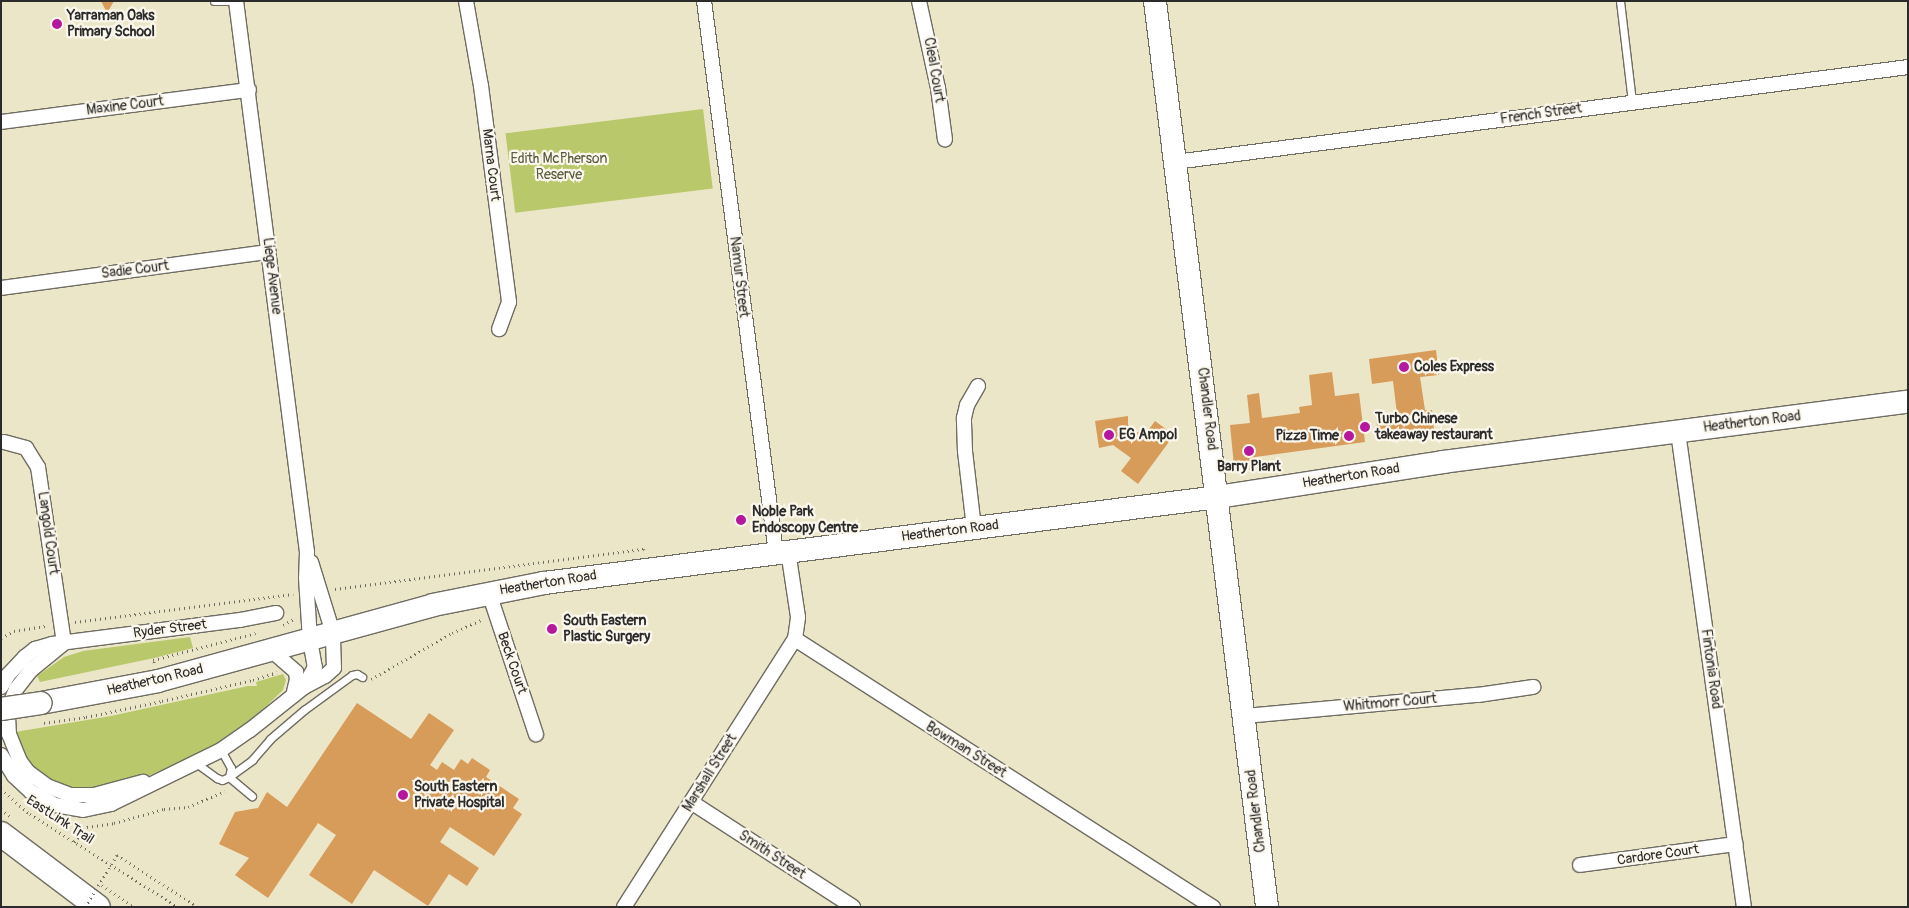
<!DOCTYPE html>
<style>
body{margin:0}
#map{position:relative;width:1909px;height:908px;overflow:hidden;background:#ece6c8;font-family:Pangolin,sans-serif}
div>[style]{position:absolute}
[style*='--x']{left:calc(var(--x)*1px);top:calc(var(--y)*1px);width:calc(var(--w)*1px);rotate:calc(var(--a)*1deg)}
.green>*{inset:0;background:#b9c86b;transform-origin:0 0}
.building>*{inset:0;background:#d79b5a}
.path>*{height:2.5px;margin-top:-1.25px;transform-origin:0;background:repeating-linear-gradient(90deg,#6f6c62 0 1px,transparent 0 5px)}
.roads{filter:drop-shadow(1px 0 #6f6c62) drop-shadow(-1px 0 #6f6c62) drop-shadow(0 1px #6f6c62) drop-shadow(0 -1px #6f6c62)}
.service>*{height:7px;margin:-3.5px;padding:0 3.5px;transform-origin:3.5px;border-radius:3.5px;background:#fff}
.minor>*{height:14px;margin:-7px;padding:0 7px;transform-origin:7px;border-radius:7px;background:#fff}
.primary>*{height:22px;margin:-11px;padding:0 11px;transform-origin:11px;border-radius:11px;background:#fff}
.trunk>*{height:24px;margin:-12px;padding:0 12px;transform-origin:12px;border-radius:12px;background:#fff}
.path-bridge>*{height:2.5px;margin-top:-1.25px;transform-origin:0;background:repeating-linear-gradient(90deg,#6f6c62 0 1px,transparent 0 5px)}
.bridges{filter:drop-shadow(1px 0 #6f6c62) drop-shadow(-1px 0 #6f6c62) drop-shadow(0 1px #6f6c62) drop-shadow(0 -1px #6f6c62)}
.primary-bridge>*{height:22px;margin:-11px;padding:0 11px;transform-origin:11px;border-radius:11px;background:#fff}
.dots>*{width:14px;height:14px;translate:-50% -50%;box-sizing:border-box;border:2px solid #fbf7ec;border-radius:50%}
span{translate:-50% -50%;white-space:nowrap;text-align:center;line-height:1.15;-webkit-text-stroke:4.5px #fbf7ec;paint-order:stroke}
.poi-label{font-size:14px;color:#2b2b2b;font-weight:700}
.left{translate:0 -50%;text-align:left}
.right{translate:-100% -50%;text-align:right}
.street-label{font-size:14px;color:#2b2b2b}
.park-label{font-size:14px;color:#565a3e}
.frame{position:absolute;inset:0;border:2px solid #2b2b2b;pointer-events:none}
</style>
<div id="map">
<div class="green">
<div style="left:703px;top:109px;width:80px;height:199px;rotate:83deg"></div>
<div style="clip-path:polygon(190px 637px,193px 648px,154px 658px,40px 682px,37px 676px,64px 657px,83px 651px)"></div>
<div style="clip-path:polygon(283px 674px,286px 680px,283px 690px,258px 714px,232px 734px,202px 752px,146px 777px,85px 790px,67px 788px,39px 775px,23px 753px,15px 732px,111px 716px,248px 686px,257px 686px,256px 682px)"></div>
</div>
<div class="building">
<div style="clip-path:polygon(101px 1px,114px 1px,107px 13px)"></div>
<div style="clip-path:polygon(1436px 350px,1439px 375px,1420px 377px,1425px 410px,1432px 410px,1434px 429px,1378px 437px,1376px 417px,1397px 414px,1393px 381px,1372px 384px,1369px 359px)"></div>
<div style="clip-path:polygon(1332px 372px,1335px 396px,1359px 393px,1365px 442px,1255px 457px,1256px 470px,1241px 471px,1234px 466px,1230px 425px,1250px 423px,1247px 395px,1259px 393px,1262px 418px,1300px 413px,1299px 407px,1312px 405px,1309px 375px)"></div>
<div style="clip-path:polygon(1128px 416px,1128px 425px,1144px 436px,1155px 421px,1174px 435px,1138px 484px,1121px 471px,1131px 458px,1113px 445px,1099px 448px,1095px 421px)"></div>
<div style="clip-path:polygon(357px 703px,411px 739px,429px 713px,454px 730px,430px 765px,437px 770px,442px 762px,454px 770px,461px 759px,468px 764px,472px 758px,490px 770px,486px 777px,519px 799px,513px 808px,522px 814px,494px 856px,450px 827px,440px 842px,479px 868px,467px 886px,449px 874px,428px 906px,374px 870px,352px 904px,309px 875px,336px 835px,318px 823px,268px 898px,235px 875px,249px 858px,219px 844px,235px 812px,258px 808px,267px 792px,287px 807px)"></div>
</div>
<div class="path">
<div style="--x:335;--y:589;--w:312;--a:-7.4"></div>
<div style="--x:644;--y:549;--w:3;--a:90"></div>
<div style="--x:75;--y:622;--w:220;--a:-7.3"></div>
<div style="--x:283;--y:625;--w:14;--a:-30"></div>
<div style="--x:1;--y:638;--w:15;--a:-28"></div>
<div style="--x:14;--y:631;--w:33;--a:-9"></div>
<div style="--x:154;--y:663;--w:3;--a:-108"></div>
<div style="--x:153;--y:660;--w:106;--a:-14.7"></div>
<div style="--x:371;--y:679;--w:93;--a:-29.6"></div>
<div style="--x:452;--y:633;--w:32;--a:-24"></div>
<div style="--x:44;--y:723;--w:42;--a:-8.1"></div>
<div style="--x:86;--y:717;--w:78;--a:-11.9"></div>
<div style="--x:162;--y:701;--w:93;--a:-13"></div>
<div style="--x:253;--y:680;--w:25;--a:-18"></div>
<div style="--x:1;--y:789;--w:38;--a:41"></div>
<div style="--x:30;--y:814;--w:175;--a:32.1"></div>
<div style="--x:1;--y:809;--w:11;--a:38"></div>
<div style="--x:74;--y:842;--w:20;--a:-49"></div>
<div style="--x:87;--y:827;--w:27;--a:-8"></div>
<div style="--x:114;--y:823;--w:52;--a:-15.6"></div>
<div style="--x:164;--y:809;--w:24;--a:-5"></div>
<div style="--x:188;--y:807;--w:40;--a:-23.4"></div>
<div style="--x:102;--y:885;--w:39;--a:35"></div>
</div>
<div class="roads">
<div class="service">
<div style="--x:214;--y:1;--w:22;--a:0"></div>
<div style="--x:1620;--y:1;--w:102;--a:83.2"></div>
<div style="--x:221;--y:750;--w:21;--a:61"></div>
<div style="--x:231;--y:768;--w:9;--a:103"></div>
<div style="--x:196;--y:763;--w:26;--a:36"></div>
<div style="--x:217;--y:778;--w:5;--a:22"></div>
<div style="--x:222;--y:780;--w:8;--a:-23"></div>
<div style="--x:229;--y:777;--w:29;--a:-36"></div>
<div style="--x:252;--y:760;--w:28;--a:-49"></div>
<div style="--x:270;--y:739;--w:45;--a:-40.5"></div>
<div style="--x:304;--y:710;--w:59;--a:-36.1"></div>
<div style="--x:352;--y:675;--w:5;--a:-11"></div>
<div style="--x:357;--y:674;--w:6;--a:31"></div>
<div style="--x:229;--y:777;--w:30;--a:40"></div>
</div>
<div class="minor">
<div style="--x:236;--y:1;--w:556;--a:82.66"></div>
<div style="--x:307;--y:552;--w:26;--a:92"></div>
<div style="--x:306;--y:578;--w:62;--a:86.3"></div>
<div style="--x:310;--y:640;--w:27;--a:80"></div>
<div style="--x:315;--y:667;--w:23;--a:119"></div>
<div style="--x:466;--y:1;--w:86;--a:80"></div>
<div style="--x:481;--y:86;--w:218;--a:82.6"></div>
<div style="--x:509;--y:302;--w:29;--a:110"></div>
<div style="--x:704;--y:1;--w:557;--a:82.57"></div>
<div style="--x:919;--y:1;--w:89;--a:77.7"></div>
<div style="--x:938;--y:88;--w:52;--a:82.3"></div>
<div style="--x:1;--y:122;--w:250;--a:-7.4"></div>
<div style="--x:1175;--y:162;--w:739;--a:-7.38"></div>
<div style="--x:1;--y:288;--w:270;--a:-7.7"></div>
<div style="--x:1678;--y:432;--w:480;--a:82.1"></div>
<div style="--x:4;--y:442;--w:23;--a:15"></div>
<div style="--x:26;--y:448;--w:22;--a:58"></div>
<div style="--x:38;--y:467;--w:178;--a:81.6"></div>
<div style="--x:974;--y:528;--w:78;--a:-96.7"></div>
<div style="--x:965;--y:451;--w:33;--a:-92"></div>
<div style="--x:964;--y:418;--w:13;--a:-77"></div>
<div style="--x:967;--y:405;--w:22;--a:-60"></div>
<div style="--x:489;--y:593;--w:149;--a:71.6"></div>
<div style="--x:795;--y:639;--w:497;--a:32.7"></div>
<div style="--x:64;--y:643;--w:43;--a:140.7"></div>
<div style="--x:31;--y:670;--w:24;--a:128"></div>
<div style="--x:16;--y:689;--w:16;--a:112"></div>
<div style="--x:10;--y:704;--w:12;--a:99"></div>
<div style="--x:8;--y:716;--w:18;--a:87"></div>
<div style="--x:9;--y:734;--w:29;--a:68"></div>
<div style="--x:20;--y:761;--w:14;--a:54"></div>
<div style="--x:28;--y:772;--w:24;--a:36"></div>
<div style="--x:47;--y:786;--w:26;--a:21"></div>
<div style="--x:71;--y:795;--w:23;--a:0"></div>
<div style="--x:94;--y:795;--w:51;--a:-14.9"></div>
<div style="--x:272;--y:651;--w:32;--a:41"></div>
<div style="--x:296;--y:672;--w:7;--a:82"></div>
<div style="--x:297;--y:679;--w:17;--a:103"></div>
<div style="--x:1;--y:687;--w:14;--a:-60"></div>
<div style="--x:8;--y:675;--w:25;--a:-47"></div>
<div style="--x:25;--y:657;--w:13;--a:-39"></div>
<div style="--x:35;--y:649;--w:18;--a:-16"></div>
<div style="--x:52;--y:644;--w:190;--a:-7.3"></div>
<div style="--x:240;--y:620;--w:37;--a:-11"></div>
<div style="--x:1245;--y:716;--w:234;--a:-5.2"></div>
<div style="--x:1478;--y:695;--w:56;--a:-8.3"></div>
<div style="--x:1;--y:755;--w:25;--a:58"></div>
<div style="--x:14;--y:776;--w:23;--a:43"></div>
<div style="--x:31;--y:792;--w:27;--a:28"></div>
<div style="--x:55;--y:805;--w:28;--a:10"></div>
<div style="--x:83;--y:810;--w:29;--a:-12"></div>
<div style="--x:111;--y:804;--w:123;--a:-26.1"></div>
<div style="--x:221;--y:750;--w:35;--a:-35"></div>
<div style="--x:250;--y:730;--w:69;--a:-38.5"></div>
<div style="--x:304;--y:687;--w:24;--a:-28"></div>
<div style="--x:325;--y:676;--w:12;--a:-42"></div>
<div style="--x:334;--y:668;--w:35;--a:-92"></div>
<div style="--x:333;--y:633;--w:74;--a:-107.2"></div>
<div style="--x:691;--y:802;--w:193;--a:32.9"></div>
<div style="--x:1580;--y:865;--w:157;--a:-7.7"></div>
<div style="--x:624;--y:907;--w:318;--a:-57.5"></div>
<div style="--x:795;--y:639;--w:22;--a:-82"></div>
<div style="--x:798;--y:617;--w:67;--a:-98.6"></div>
</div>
<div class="primary">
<div style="--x:1155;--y:1;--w:913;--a:82.95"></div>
<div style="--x:41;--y:703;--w:119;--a:-10.6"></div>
<div style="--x:158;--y:681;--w:285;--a:-15.4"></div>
<div style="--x:433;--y:605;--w:113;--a:-11.2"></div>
<div style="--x:544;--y:583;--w:679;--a:-7.27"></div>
<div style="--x:1218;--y:497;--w:228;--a:-8.8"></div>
<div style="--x:1443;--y:462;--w:469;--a:-7.4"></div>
</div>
<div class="trunk">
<div style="--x:1;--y:834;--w:121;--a:37"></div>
</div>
</div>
<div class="path-bridge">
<div style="--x:85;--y:907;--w:61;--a:-58.4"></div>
<div style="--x:117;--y:855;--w:96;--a:32.7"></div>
</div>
<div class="bridges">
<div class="primary-bridge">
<div style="--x:1;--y:709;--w:40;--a:-8.5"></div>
</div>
</div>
<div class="dots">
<div style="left:57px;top:24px;background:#b5179e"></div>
<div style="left:1404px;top:367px;background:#b5179e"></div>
<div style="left:1365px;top:427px;background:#b5179e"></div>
<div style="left:1109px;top:435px;background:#b5179e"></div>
<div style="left:1349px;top:436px;background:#b5179e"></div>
<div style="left:1249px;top:451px;background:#b5179e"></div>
<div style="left:741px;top:520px;background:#b5179e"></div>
<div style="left:552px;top:629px;background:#b5179e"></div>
<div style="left:403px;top:795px;background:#b5179e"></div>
</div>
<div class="poi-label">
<span class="left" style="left:67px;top:24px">Yarraman Oaks<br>Primary School</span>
<span class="left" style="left:1414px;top:367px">Coles Express</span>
<span class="left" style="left:1375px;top:427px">Turbo Chinese<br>takeaway restaurant</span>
<span class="left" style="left:1119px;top:435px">EG Ampol</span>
<span class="right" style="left:1339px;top:436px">Pizza Time</span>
<span style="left:1249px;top:467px">Barry Plant</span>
<span class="left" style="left:752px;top:520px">Noble Park<br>Endoscopy Centre</span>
<span class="left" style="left:563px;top:629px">South Eastern<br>Plastic Surgery</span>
<span class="left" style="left:414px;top:795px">South Eastern<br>Private Hospital</span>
</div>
<div class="street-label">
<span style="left:934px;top:70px;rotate:80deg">Cleal Court</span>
<span style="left:125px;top:106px;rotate:-7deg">Maxine Court</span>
<span style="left:1541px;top:114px;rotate:-8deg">French Street</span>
<span style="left:491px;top:165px;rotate:83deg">Marna Court</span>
<span style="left:135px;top:270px;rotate:-7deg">Sadie Court</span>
<span style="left:272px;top:276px;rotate:83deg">Liege Avenue</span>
<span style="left:739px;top:277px;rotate:83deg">Namur Street</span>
<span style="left:1207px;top:409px;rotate:83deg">Chandler Road</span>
<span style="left:1752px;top:422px;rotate:-7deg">Heatherton Road</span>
<span style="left:1351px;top:476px;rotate:-9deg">Heatherton Road</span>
<span style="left:950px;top:531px;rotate:-7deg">Heatherton Road</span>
<span style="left:48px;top:533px;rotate:82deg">Langold Court</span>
<span style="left:548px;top:583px;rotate:-9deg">Heatherton Road</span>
<span style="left:170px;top:629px;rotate:-7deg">Ryder Street</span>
<span style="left:512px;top:663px;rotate:71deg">Beck Court</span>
<span style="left:1711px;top:669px;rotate:82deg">Fintonia Road</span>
<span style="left:155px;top:680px;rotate:-13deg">Heatherton Road</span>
<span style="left:1390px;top:703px;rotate:-5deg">Whitmorr Court</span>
<span style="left:966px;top:750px;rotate:32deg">Bowman Street</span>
<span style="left:710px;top:773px;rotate:-58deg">Marshall Street</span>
<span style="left:1256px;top:811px;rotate:-97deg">Chandler Road</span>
<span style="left:60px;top:820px;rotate:33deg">EastLink Trail</span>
<span style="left:772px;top:855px;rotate:33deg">Smith Street</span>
<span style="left:1658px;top:855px;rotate:-8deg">Cardore Court</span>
</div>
<div class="park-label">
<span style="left:559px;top:167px">Edith McPherson<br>Reserve</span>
</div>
<div class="frame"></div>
</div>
